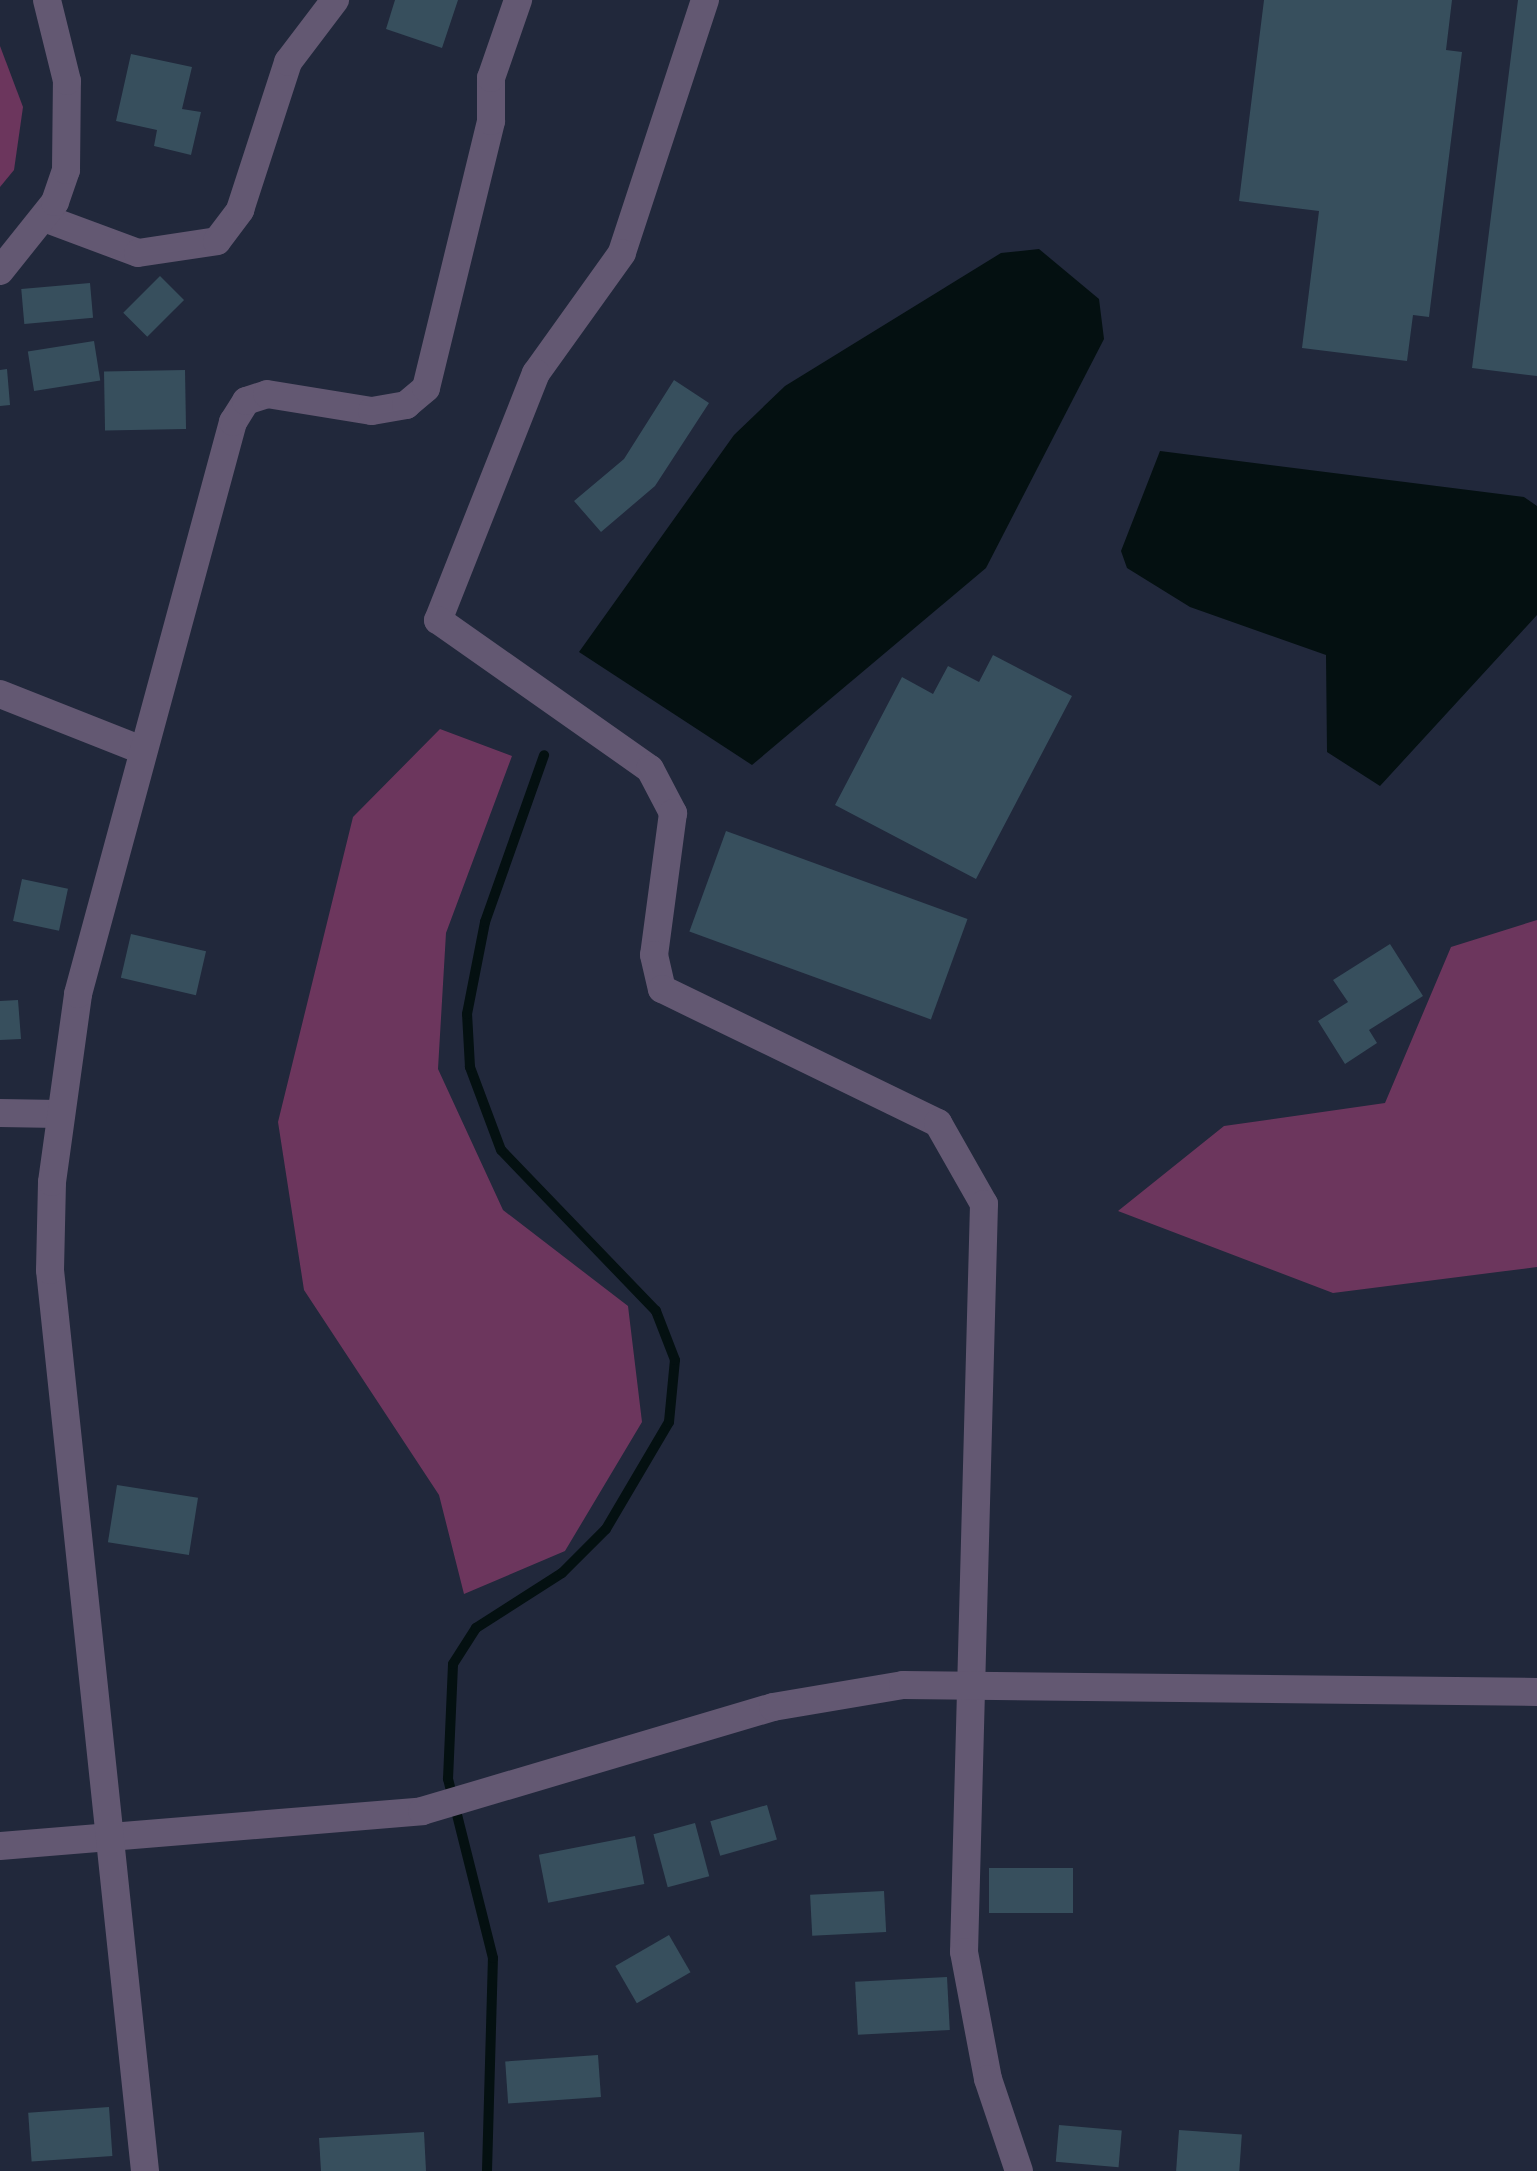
<!DOCTYPE html>
<style>
body{margin:0}
#map{position:relative;width:1537px;height:2171px;overflow:hidden;background:#21283b;font-family:Manrope,sans-serif}
div>[style]{position:absolute}
[style*='--x']{left:calc(var(--x)*1px);top:calc(var(--y)*1px);width:calc(var(--w)*1px);rotate:calc(var(--a)*1deg)}
.green>*{inset:0;background:#6c365d}
.water>*{inset:0;background:#041011}
.stream>*{height:10px;margin:-5px;padding:0 5px;transform-origin:5px;border-radius:5px;background:#041011}
.building>*{inset:0;background:#374f5d;transform-origin:0 0}
.minor>*{height:28px;margin:-14px;padding:0 14px;transform-origin:14px;border-radius:14px;background:#635872}
span{translate:-50% -50%;white-space:nowrap;text-align:center;line-height:1.15;-webkit-text-stroke:9px #181e31;paint-order:stroke}
</style>
<div id="map">
<div class="green">
<div style="clip-path:polygon(0 46px,23px 107px,14px 170px,0 187px)"></div>
<div style="clip-path:polygon(440px 729px,512px 756px,446px 933px,438px 1069px,503px 1210px,628px 1306px,642px 1422px,565px 1551px,464px 1594px,439px 1495px,304px 1290px,278px 1122px,353px 817px)"></div>
<div style="clip-path:polygon(1537px 920px,1537px 1267px,1333px 1293px,1118px 1211px,1224px 1126px,1385px 1103px,1451px 947px)"></div>
</div>
<div class="water">
<div style="clip-path:polygon(1039px 249px,1099px 299px,1104px 339px,986px 568px,752px 765px,579px 652px,734px 435px,785px 386px,1001px 253px)"></div>
<div style="clip-path:polygon(1160px 451px,1524px 497px,1537px 506px,1537px 615px,1380px 786px,1327px 752px,1326px 655px,1190px 607px,1127px 568px,1121px 551px)"></div>
</div>
<div class="stream">
<div style="--x:487;--y:2171;--w:213;--a:-88.4"></div>
<div style="--x:493;--y:1958;--w:185;--a:-104.1"></div>
<div style="--x:448;--y:1779;--w:115;--a:-87.5"></div>
<div style="--x:453;--y:1664;--w:43;--a:-57.4"></div>
<div style="--x:476;--y:1628;--w:102;--a:-32.6"></div>
<div style="--x:562;--y:1573;--w:62;--a:-45"></div>
<div style="--x:606;--y:1529;--w:124;--a:-59.5"></div>
<div style="--x:669;--y:1422;--w:62;--a:-84.5"></div>
<div style="--x:675;--y:1360;--w:53;--a:-111.2"></div>
<div style="--x:656;--y:1311;--w:223;--a:-133.9"></div>
<div style="--x:501;--y:1150;--w:89;--a:-110.5"></div>
<div style="--x:470;--y:1067;--w:53;--a:-93.2"></div>
<div style="--x:467;--y:1014;--w:94;--a:-78.9"></div>
<div style="--x:485;--y:922;--w:177;--a:-70.5"></div>
</div>
<div class="building">
<div style="clip-path:polygon(395px 0,458px 0,442px 48px,386px 29px)"></div>
<div style="clip-path:polygon(1264px 0,1452px 0,1446px 50px,1462px 52px,1429px 317px,1413px 315px,1407px 361px,1302px 348px,1319px 211px,1239px 201px)"></div>
<div style="clip-path:polygon(1518px 0,1537px 0,1537px 376px,1472px 368px)"></div>
<div style="clip-path:polygon(131px 54px,192px 67px,182px 109px,201px 112px,191px 155px,154px 146px,157px 130px,116px 121px)"></div>
<div style="left:160px;top:276px;width:34px;height:52px;rotate:45deg"></div>
<div style="left:90px;top:283px;width:35px;height:69px;rotate:85deg"></div>
<div style="left:94px;top:341px;width:40px;height:67px;rotate:81deg"></div>
<div style="clip-path:polygon(7px 369px,10px 405px,0 406px,0 370px)"></div>
<div style="left:185px;top:370px;width:59px;height:81px;rotate:89deg"></div>
<div style="clip-path:polygon(674px 380px,709px 403px,655px 486px,601px 532px,574px 501px,624px 459px)"></div>
<div style="clip-path:polygon(993px 655px,1072px 696px,976px 879px,835px 805px,902px 677px,933px 694px,948px 666px,979px 682px)"></div>
<div style="left:726px;top:831px;width:257px;height:107px;rotate:20deg"></div>
<div style="left:22px;top:879px;width:47px;height:43px;rotate:12deg"></div>
<div style="left:131px;top:934px;width:77px;height:45px;rotate:13deg"></div>
<div style="clip-path:polygon(1390px 944px,1423px 996px,1369px 1030px,1377px 1043px,1345px 1064px,1318px 1021px,1348px 1002px,1333px 980px)"></div>
<div style="clip-path:polygon(18px 1000px,21px 1039px,0 1040px,0 1001px)"></div>
<div style="left:117px;top:1485px;width:82px;height:58px;rotate:9deg"></div>
<div style="left:767px;top:1805px;width:36px;height:59px;rotate:74deg"></div>
<div style="left:695px;top:1823px;width:55px;height:43px;rotate:75deg"></div>
<div style="left:635px;top:1836px;width:49px;height:98px;rotate:79deg"></div>
<div style="left:989px;top:1868px;width:84px;height:45px"></div>
<div style="left:884px;top:1891px;width:41px;height:74px;rotate:87deg"></div>
<div style="left:669px;top:1935px;width:43px;height:62px;rotate:60deg"></div>
<div style="left:947px;top:1977px;width:53px;height:92px;rotate:87deg"></div>
<div style="left:598px;top:2055px;width:42px;height:93px;rotate:86deg"></div>
<div style="left:109px;top:2107px;width:49px;height:81px;rotate:86deg"></div>
<div style="left:1059px;top:2125px;width:63px;height:37px;rotate:5deg"></div>
<div style="left:1179px;top:2130px;width:63px;height:41px;rotate:4deg"></div>
<div style="clip-path:polygon(424px 2132px,426px 2171px,321px 2171px,319px 2138px)"></div>
</div>
<div class="minor">
<div style="--x:705;--y:0;--w:266;--a:108.2"></div>
<div style="--x:622;--y:253;--w:148;--a:125.6"></div>
<div style="--x:536;--y:373;--w:266;--a:111.6"></div>
<div style="--x:438;--y:620;--w:259;--a:35.1"></div>
<div style="--x:650;--y:769;--w:50;--a:62.4"></div>
<div style="--x:673;--y:813;--w:143;--a:97.6"></div>
<div style="--x:654;--y:955;--w:35;--a:77"></div>
<div style="--x:662;--y:989;--w:307;--a:25.9"></div>
<div style="--x:938;--y:1123;--w:93;--a:60.4"></div>
<div style="--x:984;--y:1204;--w:748;--a:91.53"></div>
<div style="--x:964;--y:1952;--w:129;--a:79.3"></div>
<div style="--x:988;--y:2079;--w:97;--a:71.4"></div>
<div style="--x:44;--y:218;--w:100;--a:20.4"></div>
<div style="--x:138;--y:253;--w:80;--a:-8.6"></div>
<div style="--x:217;--y:241;--w:39;--a:-53"></div>
<div style="--x:240;--y:210;--w:156;--a:-72"></div>
<div style="--x:288;--y:62;--w:78;--a:-52.8"></div>
<div style="--x:0;--y:271;--w:88;--a:-51.4"></div>
<div style="--x:55;--y:202;--w:34;--a:-71"></div>
<div style="--x:66;--y:170;--w:89;--a:-89.4"></div>
<div style="--x:67;--y:81;--w:83;--a:-103.9"></div>
<div style="--x:0;--y:694;--w:149;--a:21.6"></div>
<div style="--x:0;--y:1113;--w:59;--a:1"></div>
<div style="--x:0;--y:1846;--w:423;--a:-4.7"></div>
<div style="--x:422;--y:1811;--w:366;--a:-16.5"></div>
<div style="--x:773;--y:1707;--w:132;--a:-9.6"></div>
<div style="--x:903;--y:1685;--w:634;--a:0.63"></div>
<div style="--x:145;--y:2171;--w:906;--a:-96.02"></div>
<div style="--x:50;--y:1270;--w:88;--a:-88.7"></div>
<div style="--x:52;--y:1182;--w:190;--a:-82.1"></div>
<div style="--x:78;--y:994;--w:593;--a:-74.84"></div>
<div style="--x:233;--y:422;--w:25;--a:-58"></div>
<div style="--x:246;--y:401;--w:22;--a:-18"></div>
<div style="--x:267;--y:394;--w:106;--a:9.2"></div>
<div style="--x:372;--y:411;--w:35;--a:-10"></div>
<div style="--x:406;--y:405;--w:26;--a:-40"></div>
<div style="--x:426;--y:388;--w:275;--a:-76.3"></div>
<div style="--x:491;--y:121;--w:43;--a:-90"></div>
<div style="--x:491;--y:78;--w:83;--a:-70.9"></div>
</div>
</div>
